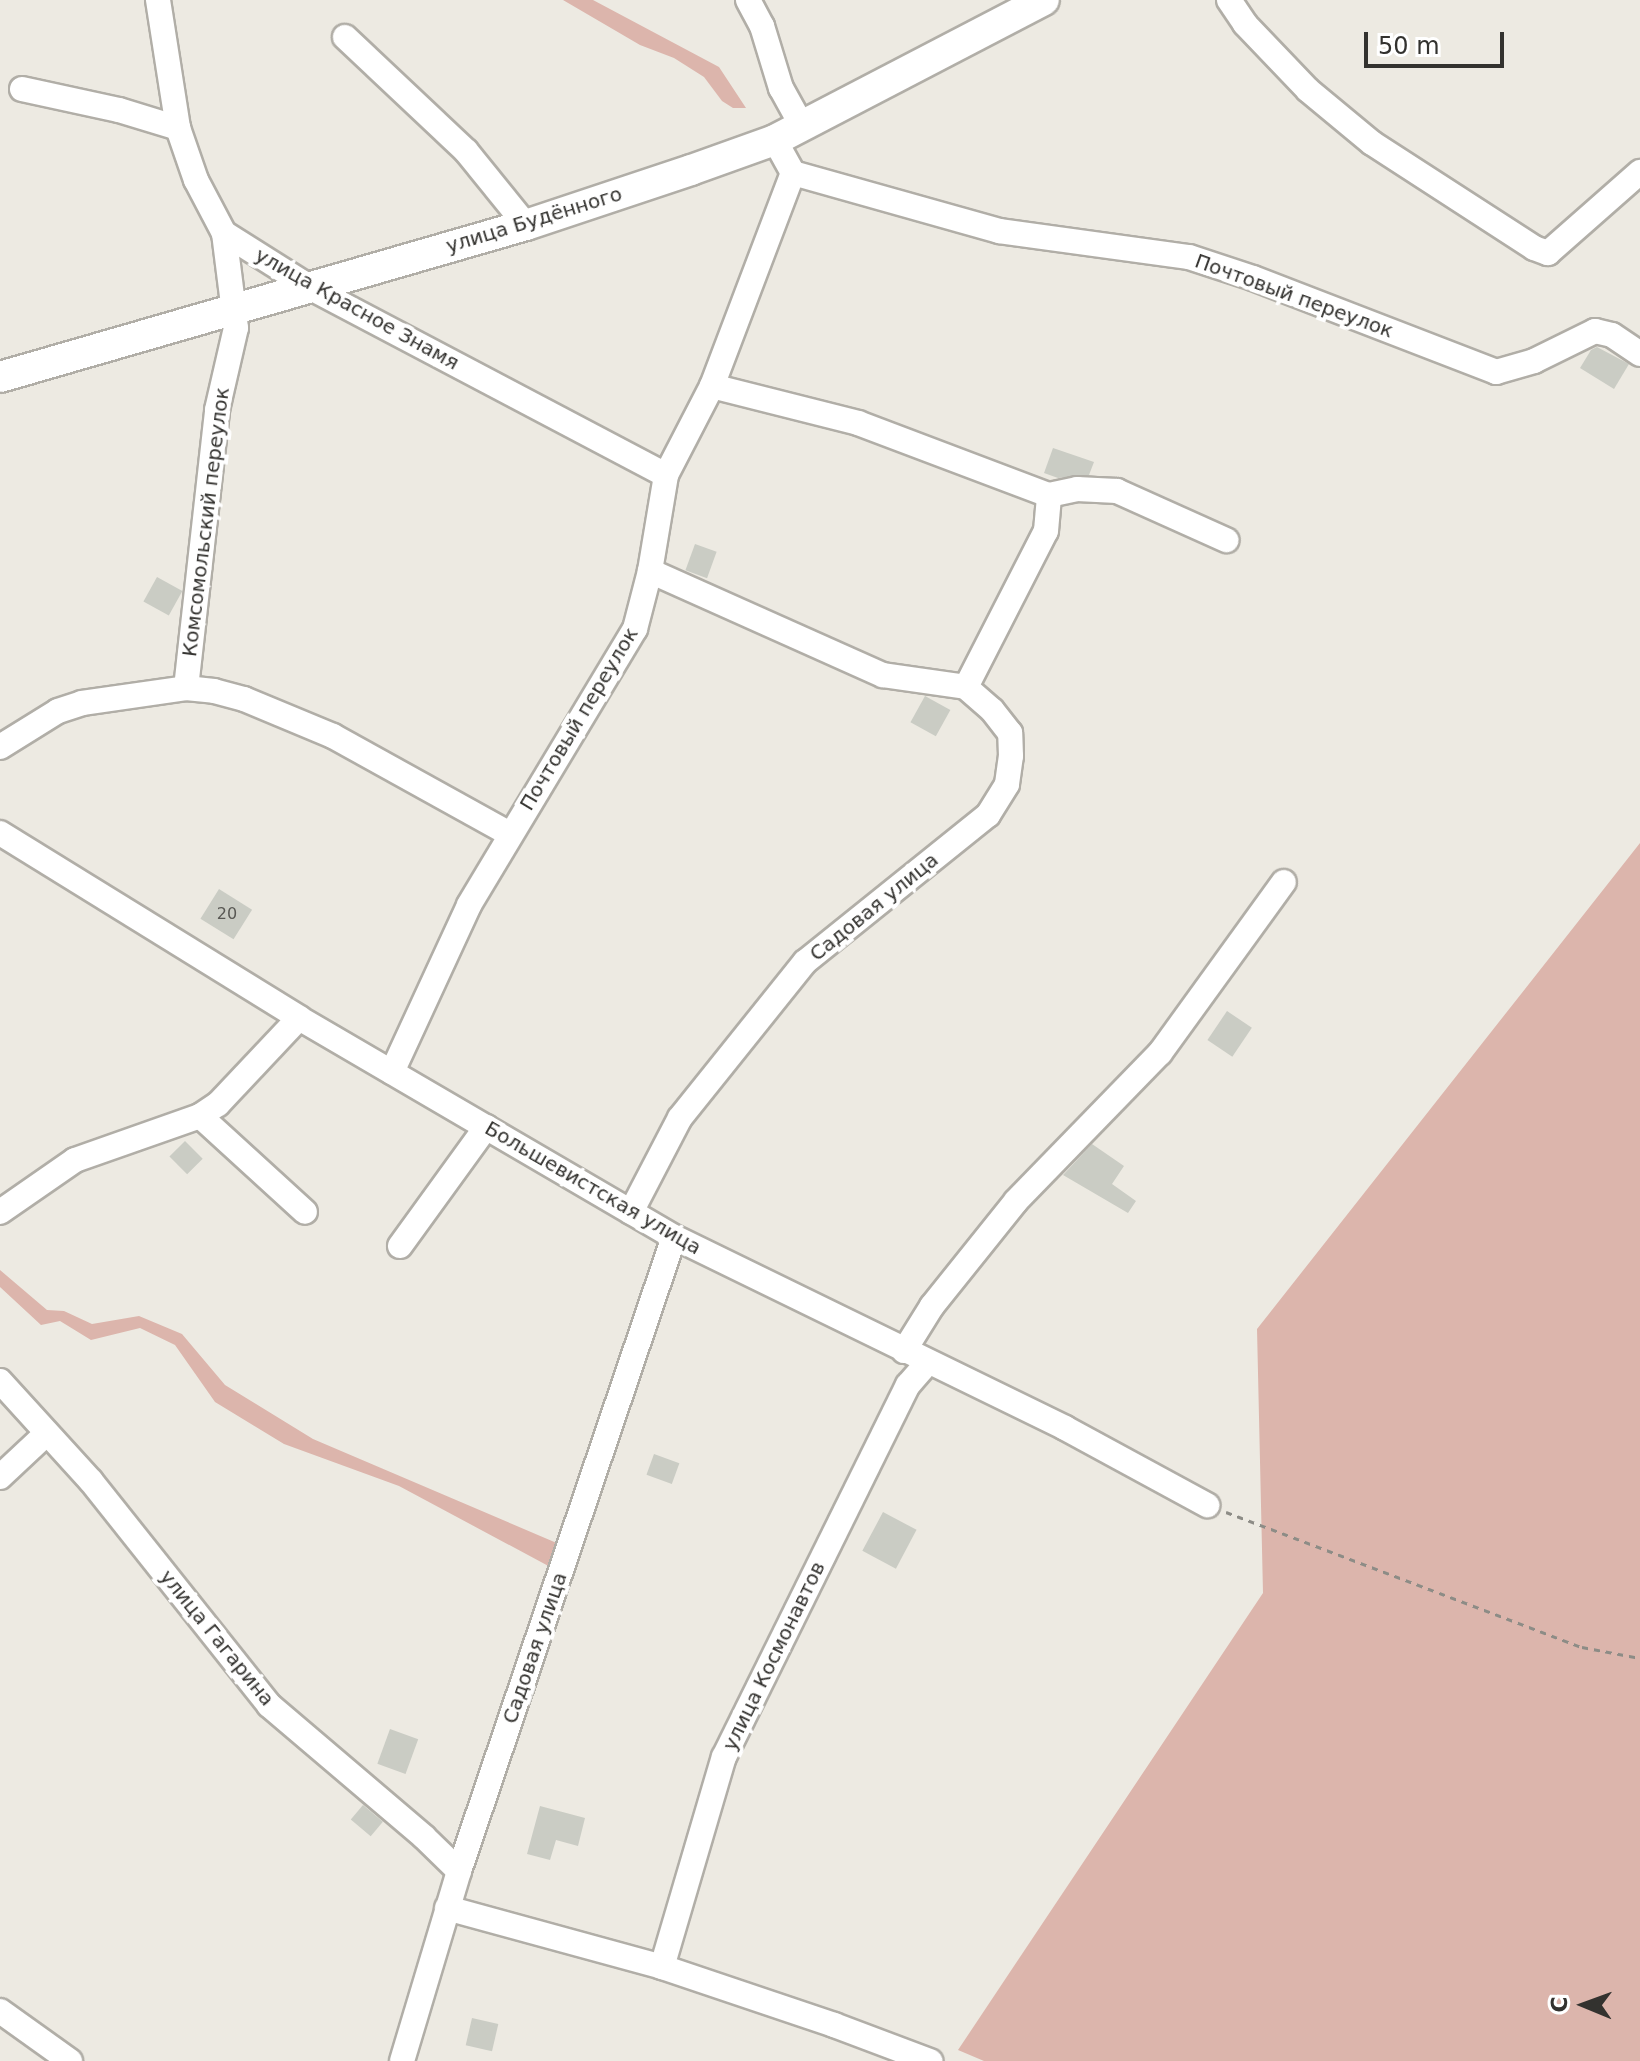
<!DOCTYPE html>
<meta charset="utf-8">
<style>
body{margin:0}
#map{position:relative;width:1640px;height:2061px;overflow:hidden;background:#edeae2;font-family:"DejaVu Sans",sans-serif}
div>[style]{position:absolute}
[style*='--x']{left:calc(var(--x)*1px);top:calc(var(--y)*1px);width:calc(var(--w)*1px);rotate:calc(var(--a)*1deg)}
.green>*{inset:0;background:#dcb5ac}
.building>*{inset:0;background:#caccc4;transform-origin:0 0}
.path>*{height:3px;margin-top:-1.5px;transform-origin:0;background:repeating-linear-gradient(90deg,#8d8c86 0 6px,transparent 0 12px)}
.roads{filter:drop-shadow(2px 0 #b1aea7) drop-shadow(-2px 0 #b1aea7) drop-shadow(0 2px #b1aea7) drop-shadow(0 -2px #b1aea7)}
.minor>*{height:24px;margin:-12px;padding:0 12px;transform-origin:12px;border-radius:12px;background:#fff}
.major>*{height:30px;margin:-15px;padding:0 15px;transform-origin:15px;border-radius:15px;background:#fff}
span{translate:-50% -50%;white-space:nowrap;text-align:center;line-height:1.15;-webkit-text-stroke:8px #fff;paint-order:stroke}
.number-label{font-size:16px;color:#595854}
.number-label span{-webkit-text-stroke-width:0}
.street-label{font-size:20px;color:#33322f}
.north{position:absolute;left:1544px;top:1965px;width:80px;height:80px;-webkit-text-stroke:6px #fff;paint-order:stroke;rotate:271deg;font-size:22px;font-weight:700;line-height:32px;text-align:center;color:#33322f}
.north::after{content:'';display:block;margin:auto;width:28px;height:36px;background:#33322f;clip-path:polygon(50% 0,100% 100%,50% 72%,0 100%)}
.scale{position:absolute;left:1364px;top:32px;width:140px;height:36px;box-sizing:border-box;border:4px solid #33322f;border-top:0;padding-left:10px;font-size:24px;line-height:28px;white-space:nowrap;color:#33322f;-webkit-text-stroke:6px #fff;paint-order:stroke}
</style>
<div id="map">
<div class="green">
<div style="clip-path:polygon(563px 0,593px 0,719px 67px,746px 108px,733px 108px,722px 101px,704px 77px,674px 58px,640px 45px)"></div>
<div style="clip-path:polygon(1640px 843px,1640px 2061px,984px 2061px,958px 2050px,1263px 1593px,1257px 1329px)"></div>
<div style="clip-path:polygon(0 1270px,47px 1310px,64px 1311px,92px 1324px,139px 1316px,182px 1334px,225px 1385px,313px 1439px,559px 1544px,554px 1569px,399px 1486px,284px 1444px,215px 1402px,175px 1345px,140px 1328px,91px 1340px,60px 1321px,41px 1325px,0 1287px)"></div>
</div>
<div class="building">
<div style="clip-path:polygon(1597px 347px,1629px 364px,1614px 389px,1580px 368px,1591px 350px)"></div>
<div style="clip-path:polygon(1053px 448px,1094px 462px,1089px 475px,1058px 478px,1044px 473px)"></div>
<div style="left:695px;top:544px;width:23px;height:28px;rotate:20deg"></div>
<div style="left:157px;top:577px;width:29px;height:28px;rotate:29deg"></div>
<div style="left:925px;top:696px;width:29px;height:30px;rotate:29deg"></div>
<div style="left:219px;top:889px;width:39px;height:35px;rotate:32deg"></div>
<div style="left:1227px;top:1011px;width:30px;height:35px;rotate:34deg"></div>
<div style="left:185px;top:1141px;width:25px;height:22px;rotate:45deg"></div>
<div style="clip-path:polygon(1092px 1144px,1124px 1166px,1112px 1184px,1136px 1201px,1128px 1213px,1063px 1175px)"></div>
<div style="left:654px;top:1454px;width:27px;height:22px;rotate:20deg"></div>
<div style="left:883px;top:1512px;width:38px;height:44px;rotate:28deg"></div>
<div style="left:390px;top:1729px;width:30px;height:37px;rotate:20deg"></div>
<div style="left:363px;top:1805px;width:26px;height:19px;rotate:40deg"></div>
<div style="clip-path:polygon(540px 1806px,585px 1818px,578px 1846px,556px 1840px,550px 1860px,527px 1854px)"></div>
<div style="left:472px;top:2018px;width:27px;height:28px;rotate:13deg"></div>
</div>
<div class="path">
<div style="--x:1226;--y:1512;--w:381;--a:20.8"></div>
<div style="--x:1582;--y:1647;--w:59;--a:10.7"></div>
</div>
<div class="roads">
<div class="minor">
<div style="--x:158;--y:0;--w:130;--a:81.1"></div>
<div style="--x:178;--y:128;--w:55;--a:70.9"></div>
<div style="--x:196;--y:180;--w:60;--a:62.2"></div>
<div style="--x:224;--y:233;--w:103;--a:32.3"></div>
<div style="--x:311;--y:288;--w:401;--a:27.8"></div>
<div style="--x:748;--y:0;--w:30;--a:62"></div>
<div style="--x:762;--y:26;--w:65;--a:73"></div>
<div style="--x:781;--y:88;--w:43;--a:61.1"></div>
<div style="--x:1229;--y:0;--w:29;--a:56"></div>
<div style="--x:1245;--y:24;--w:91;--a:46.3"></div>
<div style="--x:1308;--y:90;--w:83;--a:39.6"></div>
<div style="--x:1372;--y:143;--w:193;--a:32.9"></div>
<div style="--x:1534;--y:248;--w:15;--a:20"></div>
<div style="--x:1548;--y:253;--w:123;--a:-41.4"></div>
<div style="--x:345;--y:37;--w:166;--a:43.3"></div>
<div style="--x:466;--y:151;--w:95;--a:51"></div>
<div style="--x:22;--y:89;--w:99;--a:12.2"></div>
<div style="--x:119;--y:110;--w:62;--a:17"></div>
<div style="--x:793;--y:173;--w:214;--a:15.7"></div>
<div style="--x:999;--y:231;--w:192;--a:7.8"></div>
<div style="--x:1189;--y:257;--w:67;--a:18.2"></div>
<div style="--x:1253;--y:278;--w:261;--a:21.1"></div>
<div style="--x:1496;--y:372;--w:40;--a:-16"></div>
<div style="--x:1534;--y:361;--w:68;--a:-26.2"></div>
<div style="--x:1595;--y:331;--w:17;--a:13"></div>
<div style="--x:1612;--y:335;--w:34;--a:34"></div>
<div style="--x:712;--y:386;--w:151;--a:14.2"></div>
<div style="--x:858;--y:423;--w:204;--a:20.7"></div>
<div style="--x:1049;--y:495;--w:29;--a:-12"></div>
<div style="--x:1077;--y:489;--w:40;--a:2.9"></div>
<div style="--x:1117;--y:491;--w:120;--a:24.2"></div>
<div style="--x:650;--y:571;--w:255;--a:24.1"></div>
<div style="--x:883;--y:675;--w:84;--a:8.2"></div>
<div style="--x:966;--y:687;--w:175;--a:-62.9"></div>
<div style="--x:1046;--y:531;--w:36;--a:-85"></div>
<div style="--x:186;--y:688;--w:280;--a:-83.6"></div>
<div style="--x:217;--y:410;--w:84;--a:-77"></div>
<div style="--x:236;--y:328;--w:96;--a:-97.2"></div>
<div style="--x:0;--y:747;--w:68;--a:-31.8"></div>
<div style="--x:58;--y:711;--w:25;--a:-18"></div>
<div style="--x:82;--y:703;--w:105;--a:-8.2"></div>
<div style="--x:186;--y:688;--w:28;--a:6"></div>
<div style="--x:214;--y:691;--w:31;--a:15"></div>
<div style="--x:244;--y:699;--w:96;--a:22.6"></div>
<div style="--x:333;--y:736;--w:202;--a:29"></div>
<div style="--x:0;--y:833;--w:352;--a:31.7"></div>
<div style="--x:299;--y:1018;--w:434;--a:30.3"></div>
<div style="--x:674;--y:1237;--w:435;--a:26"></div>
<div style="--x:1065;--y:1428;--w:162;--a:28.5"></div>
<div style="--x:392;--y:1072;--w:184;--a:-65.2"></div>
<div style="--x:469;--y:905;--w:322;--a:-59"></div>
<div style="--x:635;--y:629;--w:60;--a:-75.5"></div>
<div style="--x:650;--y:571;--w:97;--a:-80.5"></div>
<div style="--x:666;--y:475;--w:100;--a:-62.7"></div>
<div style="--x:712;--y:386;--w:228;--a:-69.2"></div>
<div style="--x:793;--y:173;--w:38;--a:-119"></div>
<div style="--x:200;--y:1116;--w:142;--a:42.4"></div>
<div style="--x:0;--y:1212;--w:91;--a:-34.7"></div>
<div style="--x:75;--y:1160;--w:133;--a:-19.4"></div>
<div style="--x:200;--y:1116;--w:22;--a:-34"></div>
<div style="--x:218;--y:1104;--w:118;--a:-46.7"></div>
<div style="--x:631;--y:1212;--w:106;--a:-62.5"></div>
<div style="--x:680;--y:1118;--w:200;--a:-51.3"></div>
<div style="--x:805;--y:962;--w:235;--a:-38.8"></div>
<div style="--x:988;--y:815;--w:36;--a:-58"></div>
<div style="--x:1007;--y:784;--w:28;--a:-82"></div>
<div style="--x:1011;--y:756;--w:23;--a:-92"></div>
<div style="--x:1010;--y:733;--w:29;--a:-128"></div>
<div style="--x:992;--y:710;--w:35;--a:-139"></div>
<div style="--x:400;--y:1246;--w:147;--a:-54.1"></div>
<div style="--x:904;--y:1351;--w:53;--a:-58.1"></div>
<div style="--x:932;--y:1306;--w:134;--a:-51.3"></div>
<div style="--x:1016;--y:1201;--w:206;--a:-45.8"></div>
<div style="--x:1160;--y:1053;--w:211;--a:-54.1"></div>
<div style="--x:0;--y:1381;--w:135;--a:47.7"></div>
<div style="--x:91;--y:1481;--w:286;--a:51.5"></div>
<div style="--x:269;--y:1705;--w:204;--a:40.4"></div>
<div style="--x:424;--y:1837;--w:49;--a:44.2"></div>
<div style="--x:0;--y:1477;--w:64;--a:-43.1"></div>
<div style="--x:447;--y:1908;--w:223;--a:15.3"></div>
<div style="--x:662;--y:1967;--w:182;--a:18.6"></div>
<div style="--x:834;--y:2025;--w:103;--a:20.6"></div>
<div style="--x:662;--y:1967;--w:219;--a:-73.6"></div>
<div style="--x:724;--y:1757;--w:415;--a:-63.7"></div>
<div style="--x:908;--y:1385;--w:29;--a:-49"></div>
<div style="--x:0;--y:2011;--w:86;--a:35.5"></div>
<div style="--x:402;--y:2061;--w:198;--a:-73.3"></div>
<div style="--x:459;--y:1871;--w:669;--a:-71.27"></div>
</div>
<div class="major">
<div style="--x:0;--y:377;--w:548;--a:-16.12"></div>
<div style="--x:526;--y:225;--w:174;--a:-18.4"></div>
<div style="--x:691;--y:170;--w:89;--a:-19.7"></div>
<div style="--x:775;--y:140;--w:303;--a:-27.5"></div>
</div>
</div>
<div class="number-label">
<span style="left:227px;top:914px">20</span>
</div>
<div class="street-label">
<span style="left:534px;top:220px;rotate:-17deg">улица Будённого</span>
<span style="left:1294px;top:296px;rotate:20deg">Почтовый переулок</span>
<span style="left:357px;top:309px;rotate:29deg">улица Красное Знамя</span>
<span style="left:206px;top:522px;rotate:-83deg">Комсомольский переулок</span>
<span style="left:579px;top:719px;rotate:-59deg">Почтовый переулок</span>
<span style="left:874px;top:907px;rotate:-39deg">Садовая улица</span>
<span style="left:593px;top:1188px;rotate:30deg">Большевистская улица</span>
<span style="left:217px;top:1638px;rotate:51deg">улица Гагарина</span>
<span style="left:535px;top:1648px;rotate:-71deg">Садовая улица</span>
<span style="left:774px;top:1656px;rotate:-64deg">улица Космонавтов</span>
</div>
<div class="north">С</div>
<div class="scale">50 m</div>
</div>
